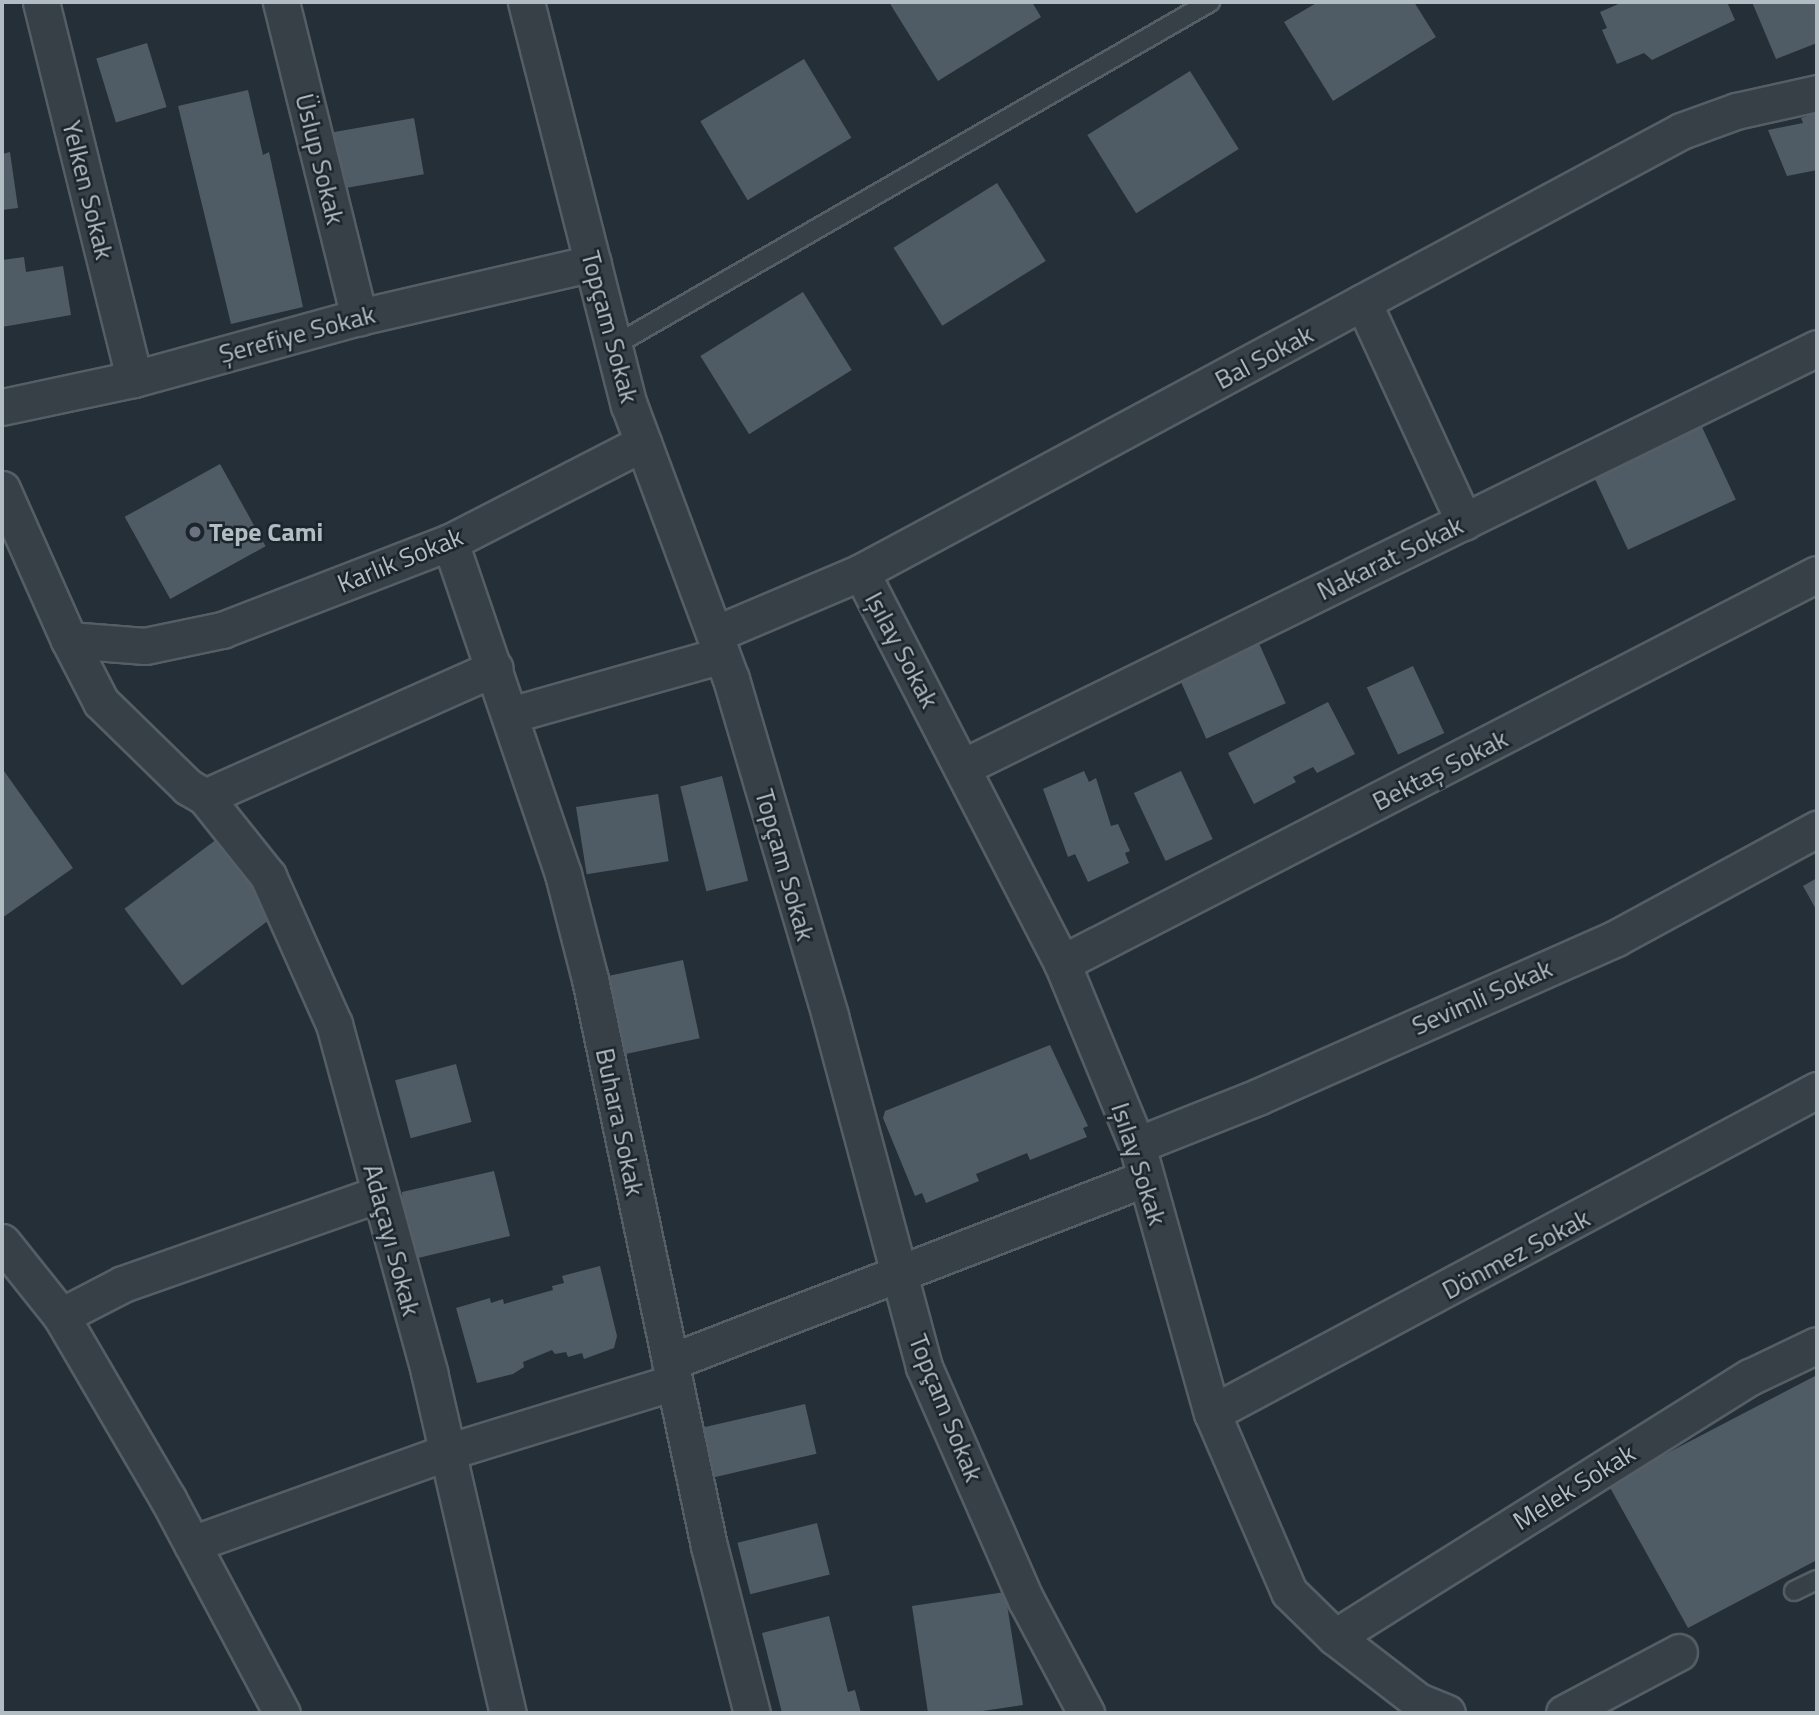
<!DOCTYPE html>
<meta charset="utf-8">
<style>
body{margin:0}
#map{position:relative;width:1819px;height:1715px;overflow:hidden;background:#242f37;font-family:"Titillium Web",sans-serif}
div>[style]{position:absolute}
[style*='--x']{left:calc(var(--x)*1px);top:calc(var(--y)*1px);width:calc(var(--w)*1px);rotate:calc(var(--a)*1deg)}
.building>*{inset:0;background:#505c65;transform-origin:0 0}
.roads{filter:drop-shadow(2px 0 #555e65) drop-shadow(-2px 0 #555e65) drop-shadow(0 2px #555e65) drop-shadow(0 -2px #555e65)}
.service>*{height:18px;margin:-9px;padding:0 9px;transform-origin:9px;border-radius:9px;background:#374047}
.minor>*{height:35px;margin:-17.5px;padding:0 17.5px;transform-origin:17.5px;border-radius:17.5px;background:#374047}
.dots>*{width:19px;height:19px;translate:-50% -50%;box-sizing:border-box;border:4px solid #1d252c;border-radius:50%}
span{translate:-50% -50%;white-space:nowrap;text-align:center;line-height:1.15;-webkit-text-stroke:5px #1d252c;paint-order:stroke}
.street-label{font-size:26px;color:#b2bcc3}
.poi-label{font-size:26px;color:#b2bcc3;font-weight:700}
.left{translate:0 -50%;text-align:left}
.frame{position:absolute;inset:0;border:4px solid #b2bcc3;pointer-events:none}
</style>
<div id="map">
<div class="building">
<div style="clip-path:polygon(889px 2px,1032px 2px,1041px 17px,938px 81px)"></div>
<div style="clip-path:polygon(1318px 2px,1414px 2px,1436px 37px,1333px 101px,1284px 22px)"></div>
<div style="clip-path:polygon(1623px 2px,1727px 2px,1735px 20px,1652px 60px,1644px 53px,1617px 64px,1602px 30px,1607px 28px,1600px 12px)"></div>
<div style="clip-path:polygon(1752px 2px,1817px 2px,1817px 43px,1776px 59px)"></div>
<div style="left:147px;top:43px;width:67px;height:53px;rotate:73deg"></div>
<div style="left:804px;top:59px;width:92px;height:121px;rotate:59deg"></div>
<div style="left:1190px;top:71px;width:92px;height:121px;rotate:58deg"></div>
<div style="clip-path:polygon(248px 90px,263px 155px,269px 152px,303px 307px,231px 324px,178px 106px)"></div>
<div style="clip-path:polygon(1817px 113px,1817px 170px,1787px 176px,1768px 130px,1803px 123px,1801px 118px)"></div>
<div style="left:414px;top:118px;width:57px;height:88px;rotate:80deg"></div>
<div style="clip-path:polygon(10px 152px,18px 208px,2px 210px,2px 154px)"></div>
<div style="left:997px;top:183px;width:92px;height:122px;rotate:58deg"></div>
<div style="clip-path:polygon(24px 257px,26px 272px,63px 266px,71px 315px,2px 327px,2px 260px)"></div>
<div style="left:803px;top:292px;width:92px;height:121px;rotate:58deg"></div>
<div style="left:1702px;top:427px;width:80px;height:119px;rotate:65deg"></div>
<div style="left:220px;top:464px;width:94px;height:109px;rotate:61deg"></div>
<div style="left:1254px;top:632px;width:78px;height:87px;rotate:66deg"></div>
<div style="left:1413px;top:666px;width:74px;height:51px;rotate:65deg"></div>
<div style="clip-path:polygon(1328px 702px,1355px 754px,1317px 773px,1313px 767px,1293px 777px,1296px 782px,1254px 804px,1228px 753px)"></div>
<div style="clip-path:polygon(4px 771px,73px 868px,2px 918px,2px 772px)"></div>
<div style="clip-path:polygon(1084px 771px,1089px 782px,1096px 778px,1111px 826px,1118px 824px,1130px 851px,1125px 853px,1129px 863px,1088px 882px,1075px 854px,1068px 857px,1043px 789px)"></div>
<div style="left:1181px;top:771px;width:75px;height:52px;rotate:65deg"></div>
<div style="left:722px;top:776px;width:108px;height:43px;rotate:76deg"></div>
<div style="left:658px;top:794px;width:68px;height:83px;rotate:81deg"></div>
<div style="left:217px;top:839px;width:96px;height:116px;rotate:53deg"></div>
<div style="clip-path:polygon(1817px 878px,1817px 911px,1803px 886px)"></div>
<div style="left:683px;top:960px;width:80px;height:85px;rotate:78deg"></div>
<div style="clip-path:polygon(1050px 1045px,1088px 1126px,1083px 1128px,1087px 1137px,1030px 1160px,1027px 1153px,976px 1174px,979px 1181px,926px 1203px,922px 1193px,915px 1196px,883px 1118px,885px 1111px)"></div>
<div style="left:456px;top:1064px;width:60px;height:63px;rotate:75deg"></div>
<div style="clip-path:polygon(494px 1171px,510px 1236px,418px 1258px,415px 1246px,409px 1248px,404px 1229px,410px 1228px,408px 1219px,403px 1220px,402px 1192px)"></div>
<div style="clip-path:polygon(600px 1266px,617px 1336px,614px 1348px,584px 1359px,582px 1353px,568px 1357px,566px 1352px,555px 1354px,552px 1350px,523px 1362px,524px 1367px,513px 1374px,477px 1383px,456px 1308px,490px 1298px,491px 1303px,503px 1299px,504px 1304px,553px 1290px,552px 1286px,564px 1283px,562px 1276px)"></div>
<div style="clip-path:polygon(1817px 1375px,1817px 1560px,1688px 1628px,1608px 1484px)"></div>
<div style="left:805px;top:1404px;width:51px;height:107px;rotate:77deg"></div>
<div style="left:817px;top:1523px;width:53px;height:82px;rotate:76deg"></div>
<div style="clip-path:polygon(1005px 1592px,1023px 1705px,969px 1713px,928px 1713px,912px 1606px)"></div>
<div style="clip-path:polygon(829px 1616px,848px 1692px,855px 1690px,861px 1713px,782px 1713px,762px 1633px)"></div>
</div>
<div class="roads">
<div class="service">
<div style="--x:615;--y:345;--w:687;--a:-29.96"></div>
<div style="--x:1794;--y:1591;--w:25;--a:-26"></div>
</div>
<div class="minor">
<div style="--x:41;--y:2;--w:388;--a:76.1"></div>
<div style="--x:281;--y:2;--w:325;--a:76.1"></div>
<div style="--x:526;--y:2;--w:416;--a:75.7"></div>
<div style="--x:629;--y:405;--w:292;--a:69.6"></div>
<div style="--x:731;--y:679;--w:351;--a:73.6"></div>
<div style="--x:830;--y:1016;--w:363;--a:75"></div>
<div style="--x:924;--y:1367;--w:254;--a:66.4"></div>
<div style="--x:1026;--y:1600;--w:128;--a:62"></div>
<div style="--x:1363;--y:302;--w:242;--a:65.3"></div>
<div style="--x:2;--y:407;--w:135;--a:-12"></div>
<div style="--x:134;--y:379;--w:233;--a:-15.4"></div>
<div style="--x:359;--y:317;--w:240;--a:-13"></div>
<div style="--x:2;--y:489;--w:165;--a:66.1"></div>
<div style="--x:69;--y:640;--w:76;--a:4.5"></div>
<div style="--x:145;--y:646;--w:79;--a:-11.7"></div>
<div style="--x:222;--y:630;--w:244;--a:-21.1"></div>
<div style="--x:450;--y:542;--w:217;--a:-27.2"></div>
<div style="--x:450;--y:542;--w:351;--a:71.2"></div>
<div style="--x:563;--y:874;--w:108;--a:75.6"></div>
<div style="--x:590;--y:979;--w:579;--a:78.15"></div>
<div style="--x:709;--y:1546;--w:172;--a:75.6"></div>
<div style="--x:861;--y:572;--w:440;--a:62.8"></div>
<div style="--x:1062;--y:963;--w:197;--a:67.6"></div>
<div style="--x:1137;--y:1145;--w:278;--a:74.4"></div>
<div style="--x:1212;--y:1413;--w:195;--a:66.7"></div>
<div style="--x:1289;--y:1592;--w:64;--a:44.4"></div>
<div style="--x:1335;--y:1637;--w:105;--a:37.6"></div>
<div style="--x:1418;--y:1701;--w:31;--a:22"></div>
<div style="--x:715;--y:634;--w:159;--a:-23"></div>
<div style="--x:861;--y:572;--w:931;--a:-28.27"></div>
<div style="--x:1681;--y:131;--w:59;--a:-20"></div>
<div style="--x:1736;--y:111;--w:83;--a:-12.5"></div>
<div style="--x:69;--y:640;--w:70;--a:62.7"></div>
<div style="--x:101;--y:702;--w:122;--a:44.3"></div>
<div style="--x:188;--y:787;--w:20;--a:30"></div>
<div style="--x:205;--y:797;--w:317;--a:-24"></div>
<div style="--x:510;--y:715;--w:220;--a:-15.8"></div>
<div style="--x:963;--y:767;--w:951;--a:-26.13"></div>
<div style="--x:205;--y:797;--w:101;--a:51.4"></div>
<div style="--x:268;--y:876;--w:162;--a:66"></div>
<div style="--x:334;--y:1024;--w:361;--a:74.7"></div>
<div style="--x:429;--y:1372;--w:350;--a:77"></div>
<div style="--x:1062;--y:963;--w:849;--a:-27.26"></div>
<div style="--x:1137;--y:1145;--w:132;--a:-21.7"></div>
<div style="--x:1260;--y:1096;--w:389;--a:-23.9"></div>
<div style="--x:1616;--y:938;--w:229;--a:-28.5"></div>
<div style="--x:2;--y:1242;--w:95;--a:51.4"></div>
<div style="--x:61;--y:1316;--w:70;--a:-27.3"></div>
<div style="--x:123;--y:1284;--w:271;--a:-19.4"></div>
<div style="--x:61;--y:1316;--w:212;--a:59.7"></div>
<div style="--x:168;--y:1499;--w:242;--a:62"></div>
<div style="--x:670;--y:1362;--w:510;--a:-21.13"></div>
<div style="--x:1212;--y:1413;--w:686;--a:-28.1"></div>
<div style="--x:192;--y:1544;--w:271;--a:-19.8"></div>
<div style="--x:447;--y:1452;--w:238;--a:-17.1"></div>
<div style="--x:1335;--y:1637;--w:490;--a:-32.1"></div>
<div style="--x:1750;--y:1377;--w:74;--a:-25.5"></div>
<div style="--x:1564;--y:1713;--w:130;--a:-27.9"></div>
</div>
</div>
<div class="dots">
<div style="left:195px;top:532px;background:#6b7280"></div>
</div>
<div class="street-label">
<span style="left:320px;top:159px;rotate:76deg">Üslup Sokak</span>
<span style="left:88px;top:190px;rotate:76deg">Yelken Sokak</span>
<span style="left:610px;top:327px;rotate:75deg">Topçam Sokak</span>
<span style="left:297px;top:334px;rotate:-15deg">Şerefiye Sokak</span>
<span style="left:1264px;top:357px;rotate:-28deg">Bal Sokak</span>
<span style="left:1390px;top:558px;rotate:-26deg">Nakarat Sokak</span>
<span style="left:400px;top:560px;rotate:-22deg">Karlık Sokak</span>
<span style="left:902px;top:650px;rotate:62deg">Işılay Sokak</span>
<span style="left:1440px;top:770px;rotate:-27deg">Bektaş Sokak</span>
<span style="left:785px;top:865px;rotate:74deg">Topçam Sokak</span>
<span style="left:1482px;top:997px;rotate:-24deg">Sevimli Sokak</span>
<span style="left:620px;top:1122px;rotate:78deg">Buhara Sokak</span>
<span style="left:1139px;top:1164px;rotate:72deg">Işılay Sokak</span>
<span style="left:392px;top:1240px;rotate:75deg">Adaçayı Sokak</span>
<span style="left:1516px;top:1254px;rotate:-28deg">Dönmez Sokak</span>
<span style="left:946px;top:1408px;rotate:68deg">Topçam Sokak</span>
<span style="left:1574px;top:1487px;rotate:-32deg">Melek Sokak</span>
</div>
<div class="poi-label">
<span class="left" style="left:209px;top:532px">Tepe Cami</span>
</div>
<div class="frame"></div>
</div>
